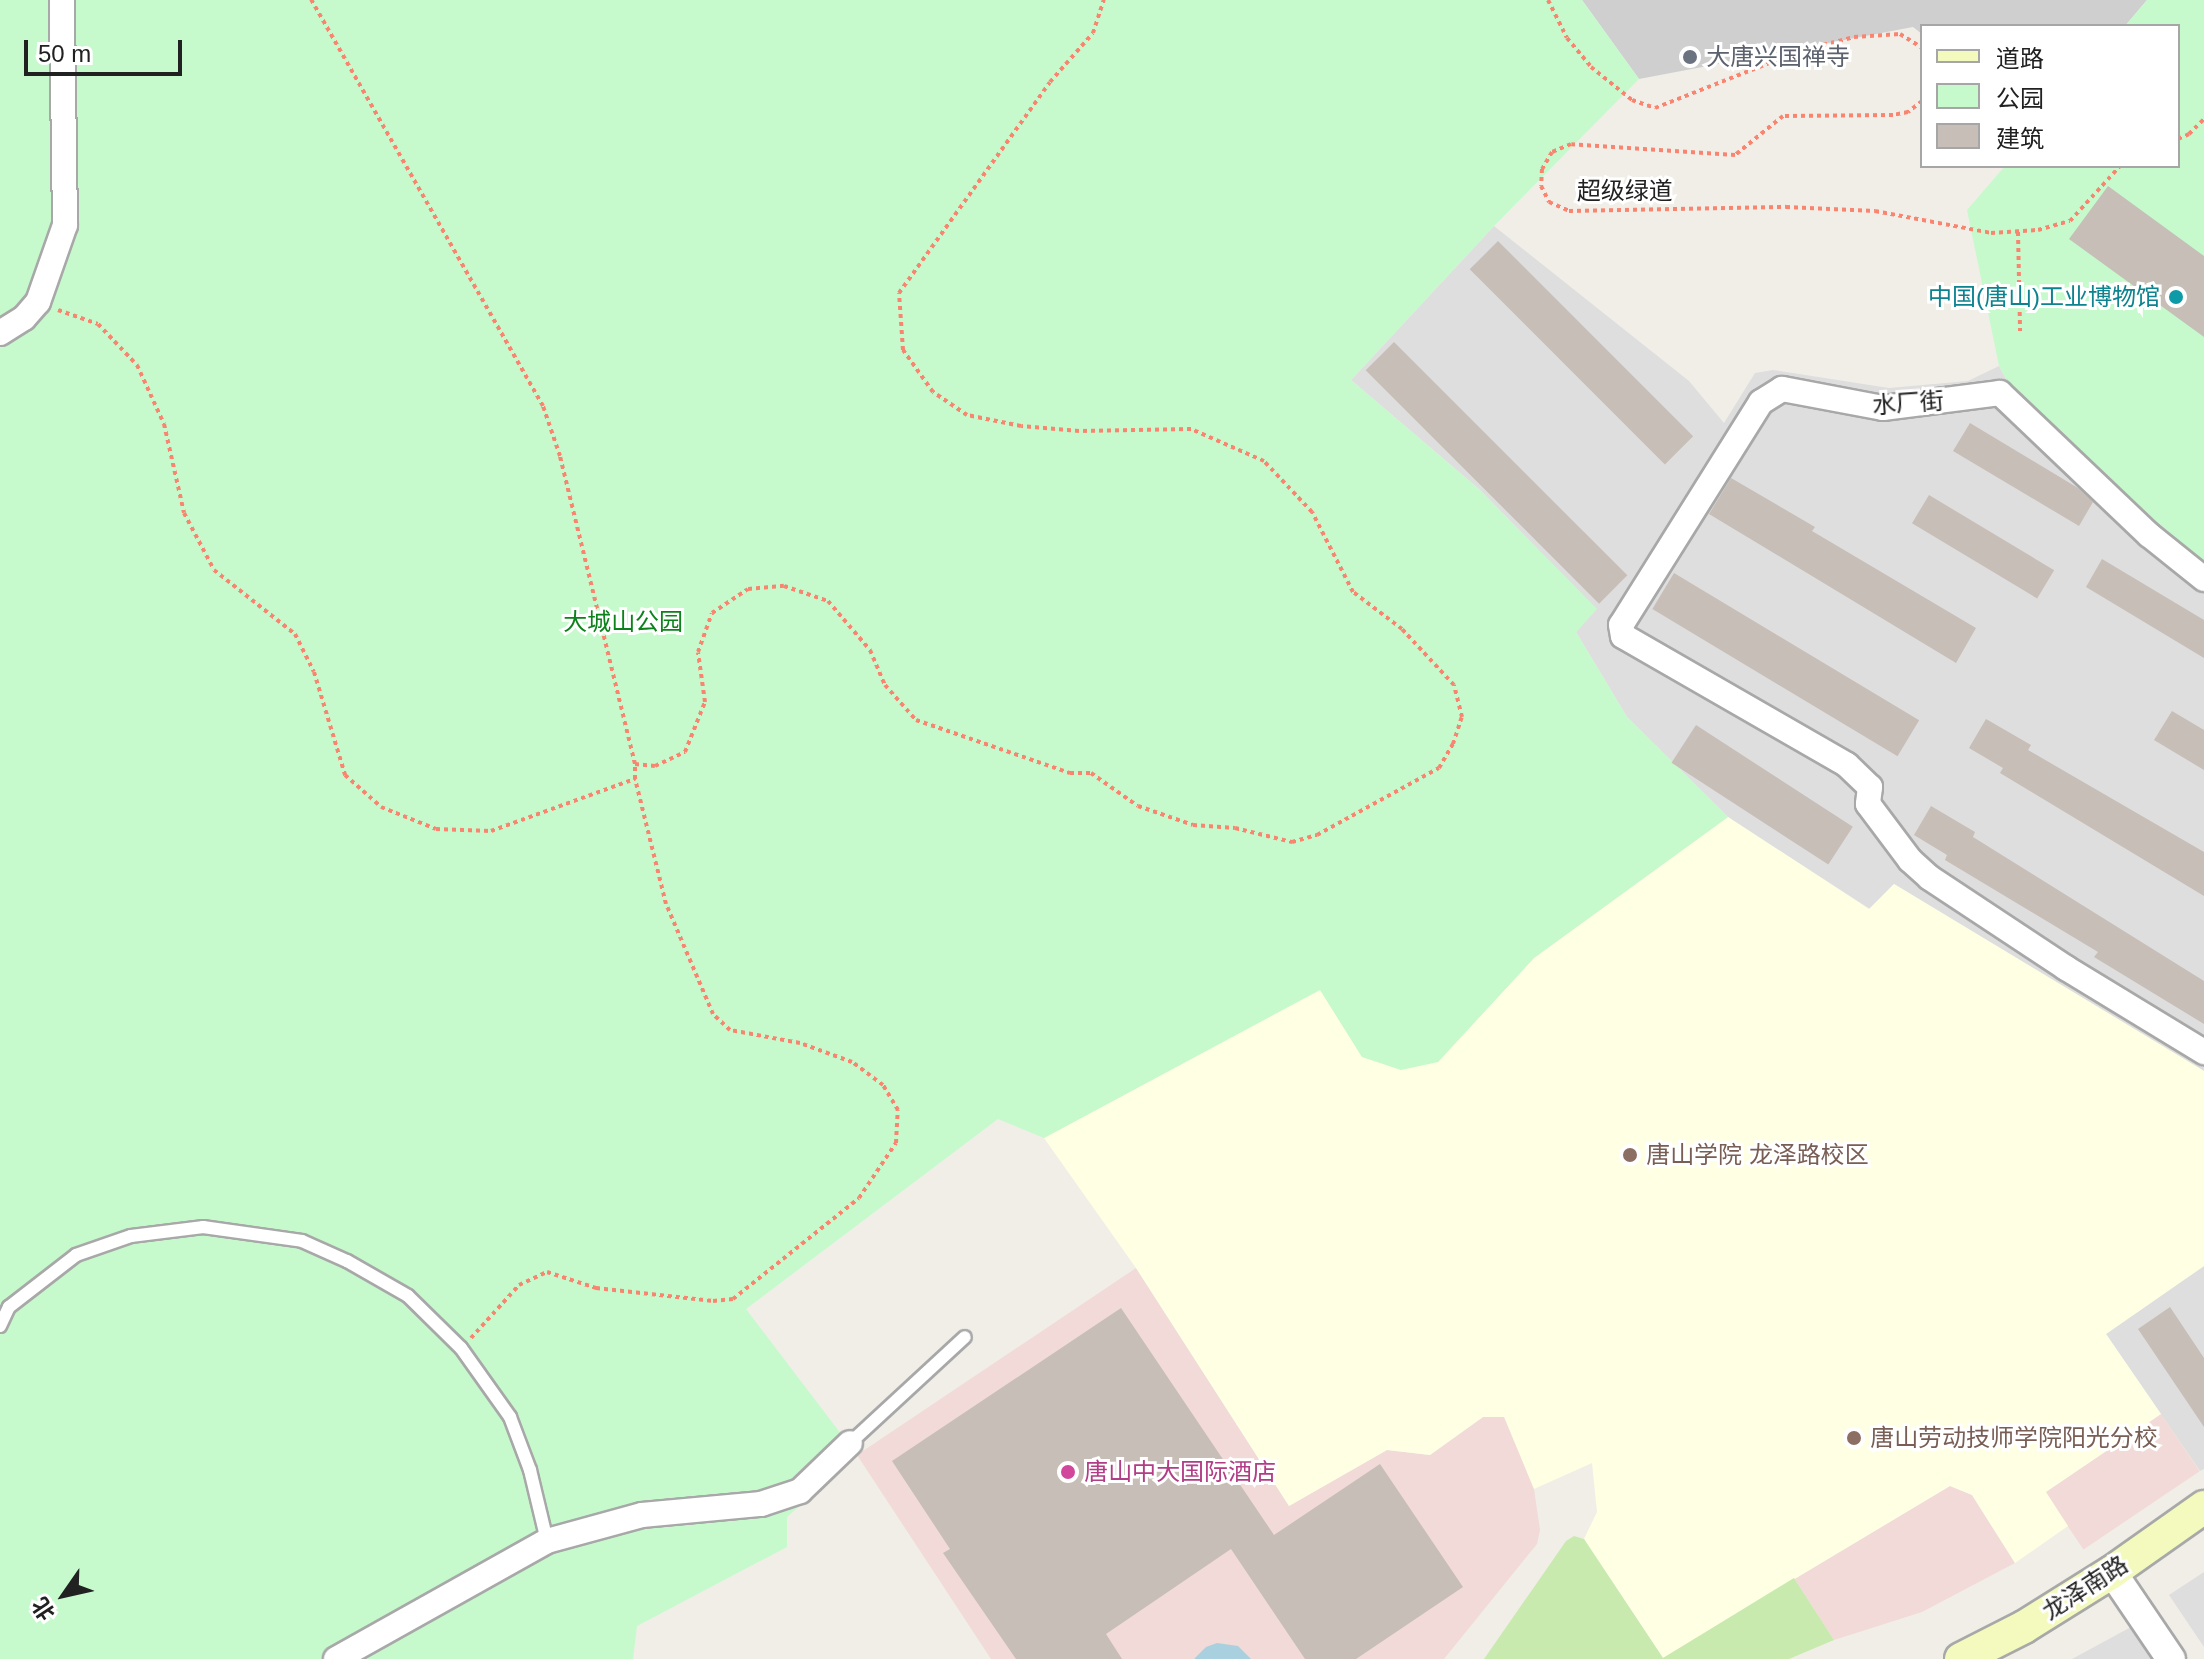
<!DOCTYPE html>
<meta charset="utf-8">
<style>
body{margin:0}
#map{position:relative;width:2204px;height:1659px;overflow:hidden;background:#f1eee8;font-family:Arial,"Noto Sans SC",sans-serif}
div>[style]{position:absolute}
[style*='--x']{left:calc(var(--x)*1px);top:calc(var(--y)*1px);width:calc(var(--w)*1px);rotate:calc(var(--a)*1deg)}
.residential>*{inset:0;background:#dfdede}
.commercial>*{inset:0;background:#f1dad7;transform-origin:0 0}
.education>*{inset:0;background:#feffe3}
.religious>*{inset:0;background:#cfcfcf}
.grass>*{inset:0;background:#c9eaae}
.park>*{inset:0;background:#c6facd}
.water>*{inset:0;background:#a9d0de}
.building>*{inset:0;background:#c6beb7;transform-origin:0 0}
.path>*{height:4px;margin-top:-2px;transform-origin:0;background:repeating-linear-gradient(90deg,#f98470 0 4px,transparent 0 8px)}
.roads{filter:drop-shadow(2px 0 #a8a8a8) drop-shadow(-2px 0 #a8a8a8) drop-shadow(0 2px #a8a8a8) drop-shadow(0 -2px #a8a8a8)}
.service>*{height:12px;margin:-6px;padding:0 6px;transform-origin:6px;border-radius:6px;background:#fff}
.minor>*{height:24px;margin:-12px;padding:0 12px;transform-origin:12px;border-radius:12px;background:#fff}
.tertiary>*{height:28px;margin:-14px;padding:0 14px;transform-origin:14px;border-radius:14px;background:#fff}
.secondary>*{height:32px;margin:-16px;padding:0 16px;transform-origin:16px;border-radius:16px;background:#f4fabd}
.dots>*{width:22px;height:22px;translate:-50% -50%;box-sizing:border-box;border:4px solid #fff;border-radius:50%}
span{translate:-50% -50%;white-space:nowrap;text-align:center;line-height:1.15;-webkit-text-stroke:6px #fff;paint-order:stroke}
.worship-label{font-size:24px;color:#5b616d}
.left{translate:0 -50%;text-align:left}
.street-label{font-size:24px;color:#212121}
.culture-label{font-size:24px;color:#0d838f}
.right{translate:-100% -50%;text-align:right}
.park-label{font-size:24px;color:#0c821b}
.education-label{font-size:24px;color:#785e54}
.hotel-label{font-size:24px;color:#b23c85}
.legend{position:absolute;left:1920px;top:24px;width:260px;height:144px;box-sizing:border-box;background:#fff;border:2px solid #a6a6a6;margin:0;padding:10px 14px;list-style:none;font-size:24px;color:#212121}
.legend li{display:flex;align-items:center;gap:16px;height:40px}
.legend b{width:40px;border:2px solid #a6a6a6}
.north{position:absolute;left:24px;top:1555px;width:80px;height:80px;-webkit-text-stroke:6px #fff;paint-order:stroke;rotate:236deg;font-size:22px;font-weight:700;line-height:32px;text-align:center;color:#212121}
.north::after{content:'';display:block;margin:auto;width:28px;height:36px;background:#212121;clip-path:polygon(50% 0,100% 100%,50% 72%,0 100%)}
.scale{position:absolute;left:24px;top:40px;width:158px;height:36px;box-sizing:border-box;border:4px solid #212121;border-top:0;padding-left:10px;font-size:24px;line-height:28px;white-space:nowrap;color:#212121;-webkit-text-stroke:6px #fff;paint-order:stroke}
</style>
<div id="map">
<div class="residential">
<div style="clip-path:polygon(1494px 226px,1689px 381px,1724px 423px,1755px 373px,1773px 370px,1889px 388px,1968px 381px,1999px 366px,2012px 390px,2039px 420px,2204px 562px,2204px 1071px,1894px 884px,1870px 909px,1728px 817px,1627px 717px,1576px 632px,1596px 609px,1480px 490px,1351px 380px)"></div>
<div style="clip-path:polygon(2204px 1266px,2204px 1469px,2200px 1471px,2106px 1334px)"></div>
<div style="clip-path:polygon(2204px 1572px,2204px 1647px,2169px 1595px)"></div>
<div style="clip-path:polygon(2131px 1627px,2152px 1659px,2072px 1659px)"></div>
</div>
<div class="commercial">
<div style="clip-path:polygon(1136px 1268px,1289px 1506px,1387px 1450px,1430px 1455px,1483px 1417px,1505px 1417px,1534px 1489px,1540px 1530px,1537px 1544px,1444px 1659px,991px 1659px,857px 1455px)"></div>
<div style="left:2161px;top:1414px;width:69px;height:140px;rotate:56deg"></div>
<div style="clip-path:polygon(1950px 1486px,1972px 1495px,2015px 1563px,1922px 1612px,1834px 1640px,1794px 1578px)"></div>
</div>
<div class="education">
<div style="clip-path:polygon(1728px 817px,1869px 909px,1894px 884px,2204px 1071px,2204px 1266px,2106px 1334px,2161px 1414px,2046px 1492px,2068px 1526px,2015px 1563px,1972px 1495px,1950px 1486px,1663px 1658px,1584px 1539px,1597px 1512px,1592px 1463px,1534px 1489px,1504px 1417px,1483px 1417px,1430px 1455px,1387px 1450px,1289px 1506px,1136px 1268px,1044px 1138px,1320px 989px,1362px 1057px,1438px 1062px,1534px 958px)"></div>
</div>
<div class="religious">
<div style="clip-path:polygon(1582px 0,2147px 0,2125px 26px,1922px 26px,1922px 34px,1913px 27px,1639px 79px)"></div>
</div>
<div class="grass">
<div style="clip-path:polygon(1574px 1536px,1584px 1539px,1663px 1658px,1794px 1578px,1834px 1640px,1789px 1659px,1484px 1659px,1566px 1541px)"></div>
</div>
<div class="park">
<div style="clip-path:polygon(0 0,1582px 0,1639px 79px,1494px 226px,1351px 380px,1480px 490px,1597px 609px,1576px 632px,1627px 717px,1728px 817px,1534px 958px,1438px 1062px,1401px 1070px,1362px 1057px,1320px 990px,1044px 1138px,998px 1119px,746px 1309px,857px 1455px,787px 1517px,787px 1547px,637px 1626px,633px 1659px,0 1659px)"></div>
<div style="clip-path:polygon(2147px 0,2204px 0,2204px 562px,2039px 420px,2012px 390px,1999px 366px,1967px 210px,2005px 166px,2178px 166px,2178px 26px,2125px 26px)"></div>
</div>
<div class="water">
<div style="clip-path:polygon(1217px 1643px,1238px 1646px,1251px 1659px,1194px 1659px,1206px 1647px)"></div>
</div>
<div class="building">
<div style="clip-path:polygon(2108px 186px,2204px 256px,2204px 337px,2069px 239px)"></div>
<div style="left:1498px;top:241px;width:276px;height:40px;rotate:45deg"></div>
<div style="left:1394px;top:342px;width:330px;height:40px;rotate:45deg"></div>
<div style="clip-path:polygon(1970px 423px,2078px 488px,2093px 502px,2079px 526px,1953px 451px)"></div>
<div style="clip-path:polygon(1731px 478px,1815px 527px,1812px 531px,1976px 628px,1956px 663px,1709px 514px)"></div>
<div style="left:1929px;top:495px;width:146px;height:33px;rotate:31deg"></div>
<div style="clip-path:polygon(2102px 559px,2204px 620px,2204px 658px,2086px 587px)"></div>
<div style="left:1674px;top:573px;width:286px;height:42px;rotate:31deg"></div>
<div style="clip-path:polygon(2172px 711px,2204px 730px,2204px 770px,2154px 740px)"></div>
<div style="clip-path:polygon(1986px 719px,2031px 745px,2028px 750px,2204px 852px,2204px 896px,2000px 773px,2003px 768px,1969px 748px)"></div>
<div style="left:1696px;top:725px;width:187px;height:45px;rotate:33deg"></div>
<div style="clip-path:polygon(1931px 806px,1975px 832px,1973px 837px,2204px 981px,2204px 1024px,2094px 957px,2098px 952px,1945px 860px,1947px 855px,1914px 835px)"></div>
<div style="clip-path:polygon(2170px 1307px,2204px 1358px,2204px 1427px,2138px 1329px)"></div>
<div style="clip-path:polygon(1121px 1308px,1274px 1535px,1380px 1464px,1463px 1587px,1356px 1659px,1305px 1659px,1231px 1549px,1106px 1634px,1122px 1659px,1016px 1659px,943px 1553px,950px 1549px,892px 1461px)"></div>
</div>
<div class="path">
<div style="--x:1548;--y:0;--w:42;--a:63.4"></div>
<div style="--x:1567;--y:38;--w:38;--a:50"></div>
<div style="--x:1591;--y:67;--w:53;--a:38.8"></div>
<div style="--x:1632;--y:100;--w:24;--a:19"></div>
<div style="--x:1655;--y:108;--w:156;--a:-21.5"></div>
<div style="--x:1800;--y:51;--w:56;--a:-14.5"></div>
<div style="--x:1854;--y:37;--w:46;--a:-3.7"></div>
<div style="--x:1900;--y:34;--w:26;--a:32"></div>
<div style="--x:1922;--y:101;--w:18;--a:142"></div>
<div style="--x:1908;--y:112;--w:15;--a:169"></div>
<div style="--x:1893;--y:115;--w:110;--a:179.5"></div>
<div style="--x:1783;--y:116;--w:62;--a:140.9"></div>
<div style="--x:1735;--y:155;--w:164;--a:-176.2"></div>
<div style="--x:1571;--y:144;--w:21;--a:157"></div>
<div style="--x:1552;--y:152;--w:20;--a:120"></div>
<div style="--x:1542;--y:169;--w:17;--a:93"></div>
<div style="--x:1541;--y:186;--w:18;--a:63"></div>
<div style="--x:1549;--y:202;--w:22;--a:24"></div>
<div style="--x:1569;--y:211;--w:217;--a:-1.1"></div>
<div style="--x:1786;--y:207;--w:89;--a:2.6"></div>
<div style="--x:1875;--y:211;--w:118;--a:10.7"></div>
<div style="--x:1991;--y:233;--w:47;--a:-3.7"></div>
<div style="--x:2038;--y:230;--w:33;--a:-16"></div>
<div style="--x:2070;--y:221;--w:74;--a:-47.7"></div>
<div style="--x:2178;--y:139;--w:12;--a:-24"></div>
<div style="--x:2189;--y:134;--w:21;--a:-45"></div>
<div style="--x:2018;--y:232;--w:99;--a:88.8"></div>
<div style="--x:58;--y:310;--w:42;--a:19.3"></div>
<div style="--x:98;--y:324;--w:57;--a:46.4"></div>
<div style="--x:137;--y:365;--w:65;--a:65.4"></div>
<div style="--x:164;--y:424;--w:91;--a:77.3"></div>
<div style="--x:184;--y:513;--w:64;--a:62.2"></div>
<div style="--x:214;--y:570;--w:103;--a:38.3"></div>
<div style="--x:295;--y:634;--w:42;--a:63.4"></div>
<div style="--x:314;--y:672;--w:108;--a:73.2"></div>
<div style="--x:345;--y:775;--w:48;--a:41.6"></div>
<div style="--x:381;--y:807;--w:59;--a:21.8"></div>
<div style="--x:436;--y:829;--w:55;--a:2.1"></div>
<div style="--x:491;--y:831;--w:153;--a:-19.9"></div>
<div style="--x:635;--y:779;--w:15;--a:-90"></div>
<div style="--x:635;--y:764;--w:317;--a:-103.7"></div>
<div style="--x:560;--y:456;--w:53;--a:-108.8"></div>
<div style="--x:543;--y:406;--w:468;--a:-119.7"></div>
<div style="--x:635;--y:764;--w:20;--a:6"></div>
<div style="--x:655;--y:766;--w:33;--a:-25"></div>
<div style="--x:685;--y:752;--w:54;--a:-68.2"></div>
<div style="--x:705;--y:702;--w:50;--a:-98"></div>
<div style="--x:698;--y:652;--w:41;--a:-70.3"></div>
<div style="--x:712;--y:613;--w:43;--a:-33.7"></div>
<div style="--x:748;--y:589;--w:36;--a:-5"></div>
<div style="--x:784;--y:586;--w:46;--a:18.8"></div>
<div style="--x:828;--y:601;--w:65;--a:49.4"></div>
<div style="--x:870;--y:650;--w:38;--a:67"></div>
<div style="--x:885;--y:685;--w:47;--a:48.5"></div>
<div style="--x:916;--y:720;--w:163;--a:19"></div>
<div style="--x:1070;--y:773;--w:21;--a:0"></div>
<div style="--x:1091;--y:773;--w:57;--a:35.1"></div>
<div style="--x:1138;--y:806;--w:58;--a:19.1"></div>
<div style="--x:1193;--y:825;--w:42;--a:4.1"></div>
<div style="--x:1235;--y:828;--w:59;--a:13.8"></div>
<div style="--x:1292;--y:842;--w:26;--a:-16"></div>
<div style="--x:1317;--y:835;--w:139;--a:-28.8"></div>
<div style="--x:1439;--y:768;--w:28;--a:-60"></div>
<div style="--x:1453;--y:744;--w:28;--a:-72"></div>
<div style="--x:1462;--y:717;--w:33;--a:-104"></div>
<div style="--x:1454;--y:685;--w:76;--a:-132.9"></div>
<div style="--x:1402;--y:629;--w:61;--a:-142.9"></div>
<div style="--x:1353;--y:592;--w:90;--a:-117.1"></div>
<div style="--x:1312;--y:512;--w:70;--a:-133.3"></div>
<div style="--x:1264;--y:461;--w:80;--a:-156.3"></div>
<div style="--x:1191;--y:429;--w:112;--a:179"></div>
<div style="--x:1079;--y:431;--w:58;--a:-175.1"></div>
<div style="--x:1021;--y:426;--w:55;--a:-168.5"></div>
<div style="--x:967;--y:415;--w:41;--a:-145.9"></div>
<div style="--x:933;--y:392;--w:52;--a:-125.5"></div>
<div style="--x:903;--y:350;--w:57;--a:-94"></div>
<div style="--x:899;--y:293;--w:259;--a:-54.4"></div>
<div style="--x:1050;--y:82;--w:65;--a:-48.7"></div>
<div style="--x:1093;--y:33;--w:35;--a:-72"></div>
<div style="--x:471;--y:1338;--w:72;--a:-47.8"></div>
<div style="--x:519;--y:1285;--w:31;--a:-25"></div>
<div style="--x:547;--y:1272;--w:52;--a:18.1"></div>
<div style="--x:596;--y:1288;--w:118;--a:6.3"></div>
<div style="--x:713;--y:1301;--w:20;--a:-6"></div>
<div style="--x:733;--y:1299;--w:161;--a:-38.7"></div>
<div style="--x:859;--y:1198;--w:66;--a:-56.1"></div>
<div style="--x:896;--y:1143;--w:33;--a:-87"></div>
<div style="--x:898;--y:1110;--w:29;--a:-121"></div>
<div style="--x:883;--y:1085;--w:39;--a:-143"></div>
<div style="--x:852;--y:1062;--w:55;--a:-159.9"></div>
<div style="--x:800;--y:1043;--w:71;--a:-169.5"></div>
<div style="--x:730;--y:1030;--w:23;--a:-137"></div>
<div style="--x:713;--y:1014;--w:120;--a:-113.1"></div>
<div style="--x:666;--y:904;--w:129;--a:-103.9"></div>
</div>
<div class="roads">
<div class="service">
<div style="--x:0;--y:1326;--w:21;--a:-65"></div>
<div style="--x:9;--y:1307;--w:85;--a:-37.8"></div>
<div style="--x:76;--y:1255;--w:58;--a:-19.1"></div>
<div style="--x:131;--y:1236;--w:73;--a:-7.1"></div>
<div style="--x:203;--y:1227;--w:100;--a:8"></div>
<div style="--x:302;--y:1241;--w:49;--a:24"></div>
<div style="--x:347;--y:1261;--w:70;--a:29.8"></div>
<div style="--x:408;--y:1296;--w:74;--a:44.5"></div>
<div style="--x:461;--y:1348;--w:85;--a:54.6"></div>
<div style="--x:510;--y:1417;--w:57;--a:69.3"></div>
<div style="--x:530;--y:1470;--w:73;--a:76.5"></div>
<div style="--x:850;--y:1443;--w:156;--a:-42.7"></div>
</div>
<div class="minor">
<div style="--x:0;--y:333;--w:28;--a:-32"></div>
<div style="--x:24;--y:318;--w:21;--a:-49"></div>
<div style="--x:38;--y:302;--w:82;--a:-70.7"></div>
<div style="--x:65;--y:225;--w:225;--a:-90.8"></div>
<div style="--x:2204;--y:579;--w:70;--a:-141.3"></div>
<div style="--x:2149;--y:535;--w:206;--a:-136.4"></div>
<div style="--x:2000;--y:393;--w:118;--a:172.7"></div>
<div style="--x:1883;--y:408;--w:103;--a:-169.3"></div>
<div style="--x:1782;--y:389;--w:25;--a:148"></div>
<div style="--x:1761;--y:402;--w:263;--a:122.1"></div>
<div style="--x:1621;--y:625;--w:11;--a:80"></div>
<div style="--x:1623;--y:636;--w:258;--a:29.9"></div>
<div style="--x:1847;--y:765;--w:32;--a:44"></div>
<div style="--x:1870;--y:787;--w:17;--a:97"></div>
<div style="--x:1868;--y:804;--w:70;--a:53.1"></div>
<div style="--x:1910;--y:860;--w:27;--a:42"></div>
<div style="--x:1930;--y:878;--w:163;--a:33.5"></div>
<div style="--x:2066;--y:968;--w:162;--a:31.3"></div>
<div style="--x:336;--y:1659;--w:242;--a:-29.2"></div>
<div style="--x:547;--y:1541;--w:98;--a:-15.3"></div>
<div style="--x:642;--y:1515;--w:120;--a:-5.3"></div>
<div style="--x:761;--y:1504;--w:41;--a:-18.4"></div>
<div style="--x:800;--y:1491;--w:69;--a:-43.8"></div>
</div>
<div class="tertiary">
<div style="--x:2112;--y:1572;--w:105;--a:55.9"></div>
</div>
<div class="secondary">
<div style="--x:1961;--y:1659;--w:71;--a:-26.9"></div>
<div style="--x:2024;--y:1627;--w:104;--a:-32"></div>
<div style="--x:2112;--y:1572;--w:113;--a:-35.2"></div>
</div>
</div>
<div class="dots">
<div style="left:1690px;top:57px;background:#6b7280"></div>
<div style="left:2176px;top:297px;background:#0f9aa8"></div>
<div style="left:1630px;top:1155px;background:#8d6e63"></div>
<div style="left:1854px;top:1438px;background:#8d6e63"></div>
<div style="left:1068px;top:1472px;background:#d1479c"></div>
</div>
<div class="worship-label">
<span class="left" style="left:1706px;top:57px">大唐兴国禅寺</span>
</div>
<div class="street-label">
<span style="left:1625px;top:191px">超级绿道</span>
<span style="left:1908px;top:403px;rotate:-4deg">水厂街</span>
<span style="left:2085px;top:1588px;rotate:-33deg">龙泽南路</span>
</div>
<div class="culture-label">
<span class="right" style="left:2160px;top:297px">中国(唐山)工业博物馆</span>
</div>
<div class="park-label">
<span style="left:623px;top:622px">大城山公园</span>
</div>
<div class="education-label">
<span class="left" style="left:1646px;top:1155px">唐山学院 龙泽路校区</span>
<span class="left" style="left:1870px;top:1438px">唐山劳动技师学院阳光分校</span>
</div>
<div class="hotel-label">
<span class="left" style="left:1084px;top:1472px">唐山中大国际酒店</span>
</div>
<ul class="legend">
<li><b style="height:10px;background:#f4fabd"></b>道路</li>
<li><b style="height:22px;background:#c6facd"></b>公园</li>
<li><b style="height:22px;background:#c6beb7"></b>建筑</li>
</ul>
<div class="north">北</div>
<div class="scale">50 m</div>
</div>
